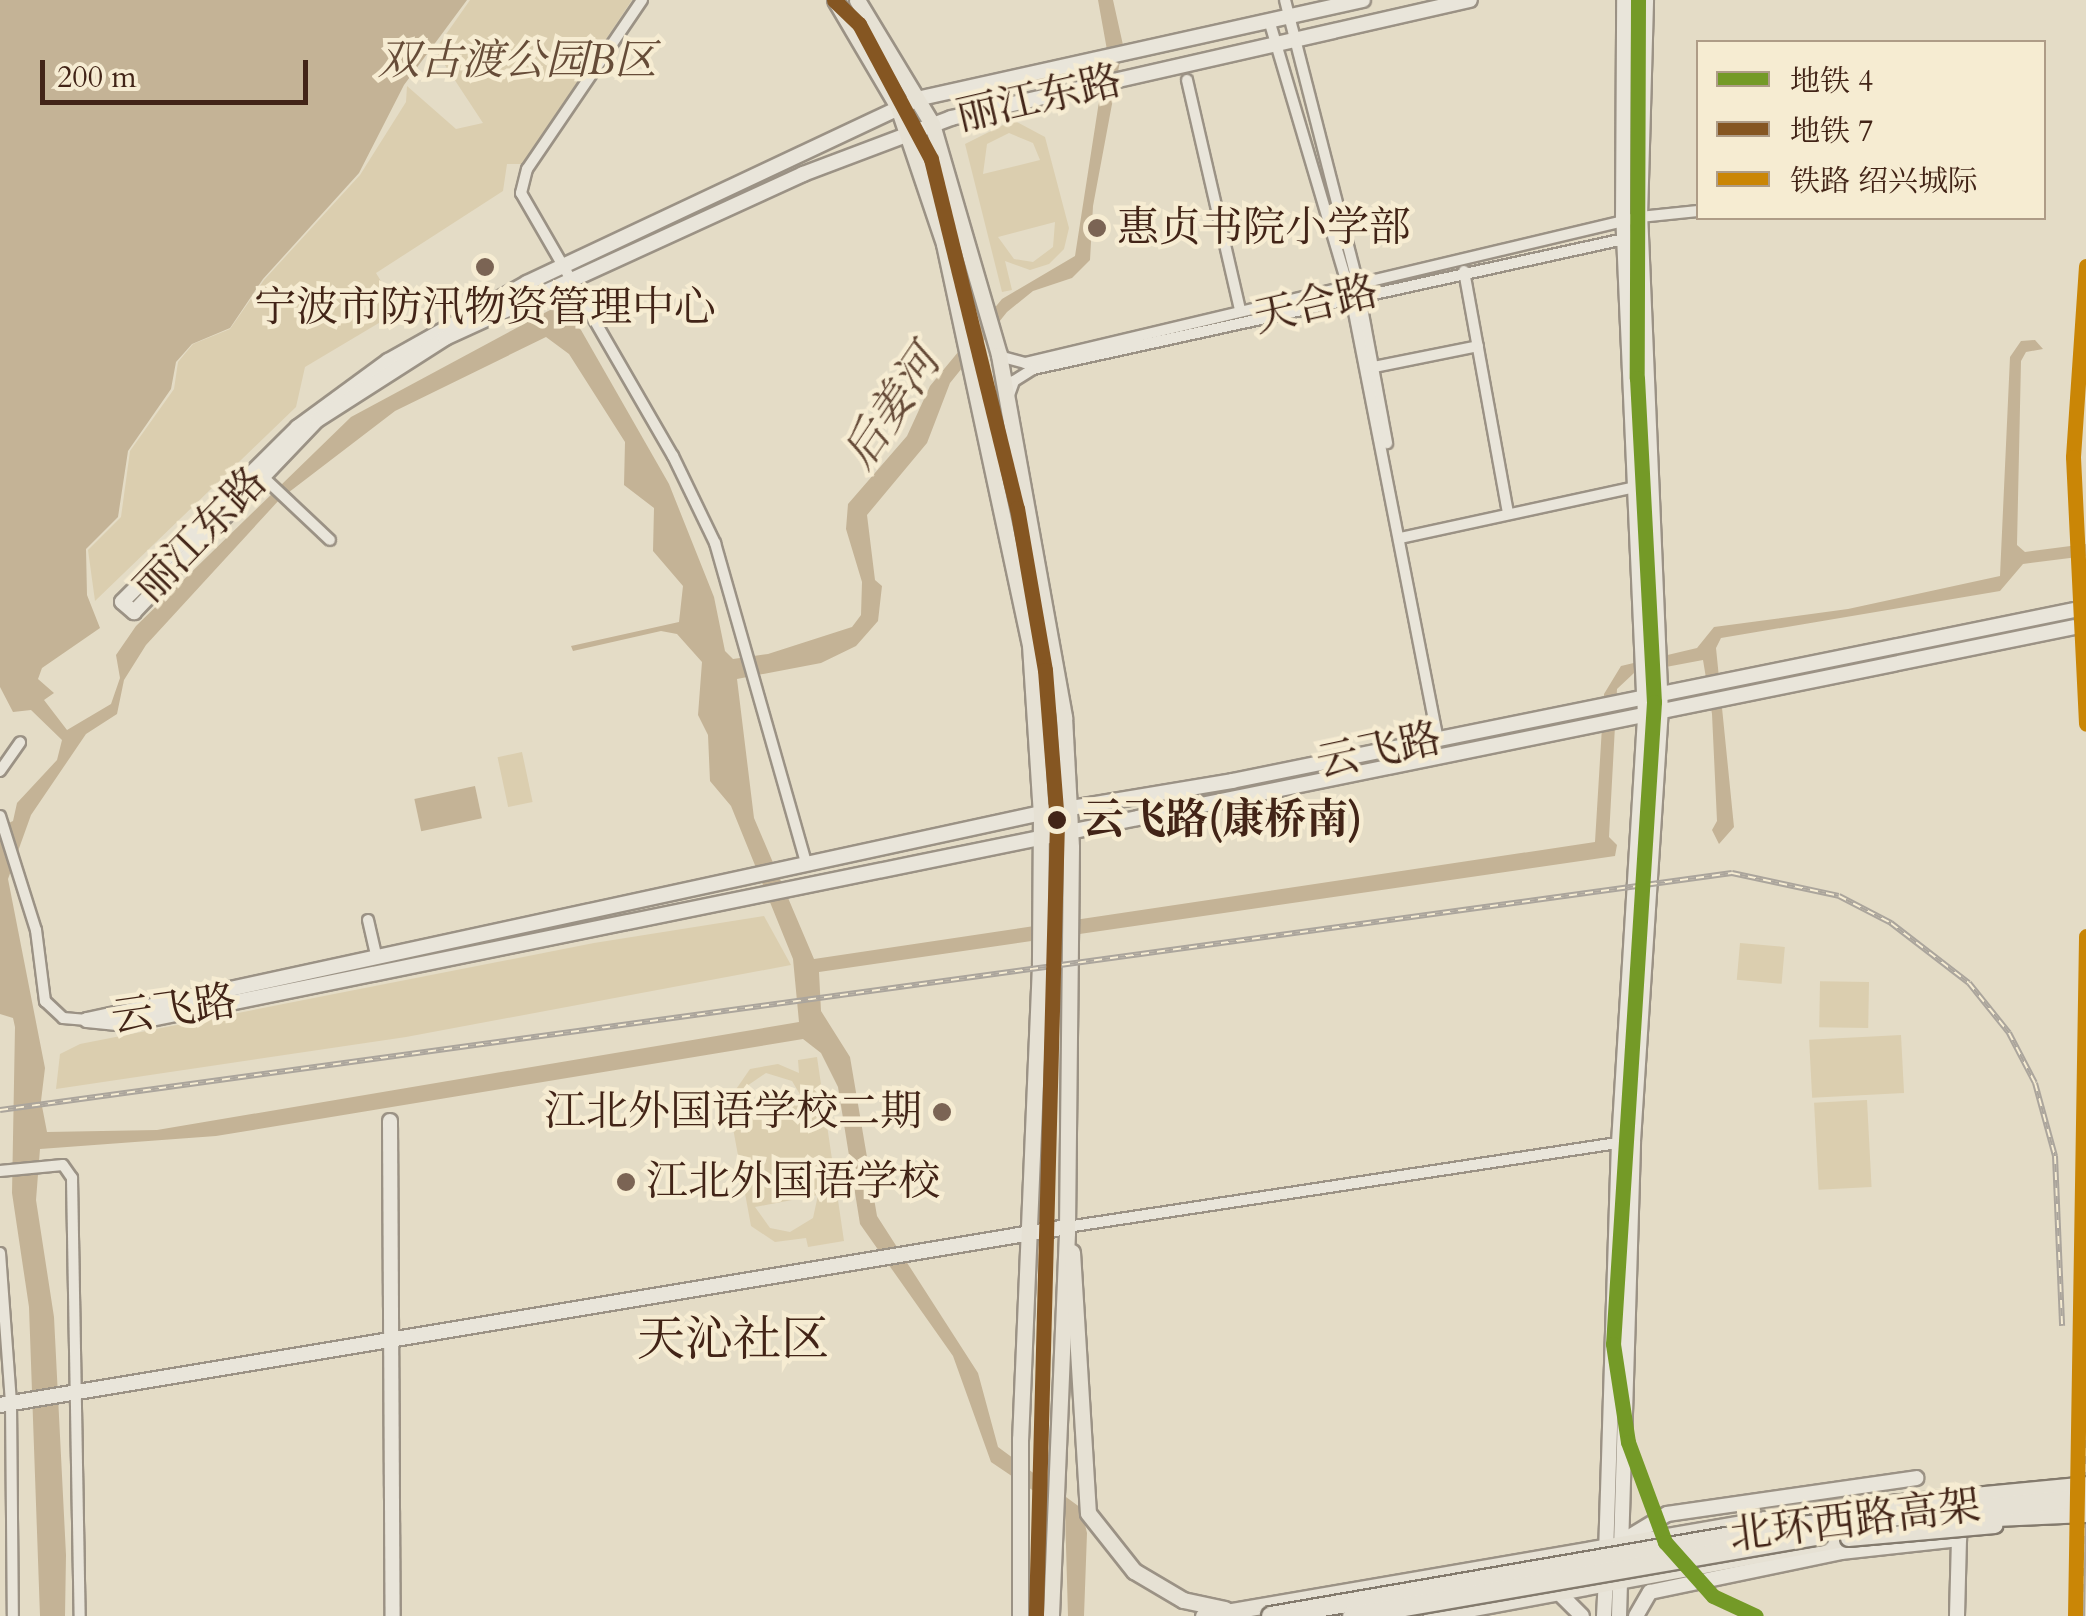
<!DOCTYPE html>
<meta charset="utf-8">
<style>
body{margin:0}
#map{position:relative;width:2086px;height:1616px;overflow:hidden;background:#e4dcc6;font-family:Cardo,"Noto Serif SC",serif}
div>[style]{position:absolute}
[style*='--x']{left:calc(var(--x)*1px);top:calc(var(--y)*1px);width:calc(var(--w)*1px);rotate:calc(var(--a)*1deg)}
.green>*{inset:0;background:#dbceaf;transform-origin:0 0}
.water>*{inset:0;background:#c4b396;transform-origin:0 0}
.roads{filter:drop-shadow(2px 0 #9b9285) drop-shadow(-2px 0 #9b9285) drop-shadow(0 2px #9b9285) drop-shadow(0 -2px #9b9285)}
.street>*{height:10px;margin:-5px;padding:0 5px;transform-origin:5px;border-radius:5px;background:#e9e5da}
.secondary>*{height:14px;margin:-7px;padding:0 7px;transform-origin:7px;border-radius:7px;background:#e9e5da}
.primary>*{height:15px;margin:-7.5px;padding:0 7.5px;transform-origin:7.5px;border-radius:7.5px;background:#e6e1d4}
.rail>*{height:6px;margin-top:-3px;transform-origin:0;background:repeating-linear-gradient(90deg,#f6ecd2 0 8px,#aba59c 0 16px);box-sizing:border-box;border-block:2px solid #aba59c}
.bridges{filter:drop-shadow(2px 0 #837a6d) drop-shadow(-2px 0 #837a6d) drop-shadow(0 2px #837a6d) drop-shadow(0 -2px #837a6d)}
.primary-bridge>*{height:15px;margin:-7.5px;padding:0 7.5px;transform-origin:7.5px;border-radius:7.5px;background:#e6e1d4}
.highway-bridge>*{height:18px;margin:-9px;padding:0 9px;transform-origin:9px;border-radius:9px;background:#e6e1d4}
.rail-1>*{height:15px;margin:-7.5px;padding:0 7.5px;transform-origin:7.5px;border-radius:7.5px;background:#ca8606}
.metro-1>*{height:15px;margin:-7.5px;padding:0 7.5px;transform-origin:7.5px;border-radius:7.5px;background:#749a27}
.metro-2>*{height:15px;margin:-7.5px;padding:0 7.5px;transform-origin:7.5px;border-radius:7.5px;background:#855622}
.dots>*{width:28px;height:28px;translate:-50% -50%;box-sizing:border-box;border:5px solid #f6ecd2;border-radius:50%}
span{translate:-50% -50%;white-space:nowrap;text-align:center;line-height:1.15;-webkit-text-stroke:9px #f6ecd2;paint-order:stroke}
.park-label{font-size:42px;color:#664c38;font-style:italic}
.street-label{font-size:42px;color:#422417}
.poi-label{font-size:42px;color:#422417}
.left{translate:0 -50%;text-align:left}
.right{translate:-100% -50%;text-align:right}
.stop-label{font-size:42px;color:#422417;font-weight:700}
.water-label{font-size:45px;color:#654a37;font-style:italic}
.quarter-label{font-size:48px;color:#422417}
.legend{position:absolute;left:1696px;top:40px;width:350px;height:180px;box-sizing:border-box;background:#f6ecd2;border:2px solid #ae9c87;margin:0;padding:12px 18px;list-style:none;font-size:30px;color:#422417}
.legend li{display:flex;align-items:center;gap:20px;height:50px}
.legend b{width:50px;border:2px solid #ae9c87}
.scale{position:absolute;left:40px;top:60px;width:268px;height:45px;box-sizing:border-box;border:5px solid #422417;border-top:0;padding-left:12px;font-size:30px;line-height:35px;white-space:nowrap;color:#422417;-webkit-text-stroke:8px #f6ecd2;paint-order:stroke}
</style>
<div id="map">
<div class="green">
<div style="clip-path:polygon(470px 0,632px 0,523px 164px,507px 164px,503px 191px,376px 273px,399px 311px,305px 367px,296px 407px,95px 601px,88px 550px,121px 517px,130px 451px,174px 389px,178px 362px,193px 344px,230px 329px,264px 280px,360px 175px,406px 102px,407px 86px,456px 129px,483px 123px,435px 50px)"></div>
<div style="clip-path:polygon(evenodd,1013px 120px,1045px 137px,1069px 228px,1064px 249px,1049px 264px,1030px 270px,1005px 261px,1012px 290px,1002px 292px,965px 144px,1013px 120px,1009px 133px,1033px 143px,1040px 160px,983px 174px,987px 144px,1009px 133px,1013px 120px,1055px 222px,1053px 247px,1033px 262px,1014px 259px,998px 237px,1055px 222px)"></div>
<div style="left:522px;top:752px;width:51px;height:25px;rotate:78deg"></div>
<div style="clip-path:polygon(764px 916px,791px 965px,406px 1037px,56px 1089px,60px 1054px,80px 1044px,594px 943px)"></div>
<div style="left:1740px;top:943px;width:45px;height:37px;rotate:5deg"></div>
<div style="left:1869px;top:982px;width:46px;height:49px;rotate:91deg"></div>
<div style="left:1901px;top:1035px;width:58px;height:92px;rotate:87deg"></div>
<div style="clip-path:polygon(evenodd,817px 1057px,844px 1241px,808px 1247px,806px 1238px,775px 1242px,751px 1226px,728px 1101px,750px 1069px,778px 1064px,799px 1073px,798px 1060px,817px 1057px,766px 1073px,792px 1081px,804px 1101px,739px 1111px,744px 1088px,766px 1073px,817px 1057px,818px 1195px,813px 1218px,790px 1232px,770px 1228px,755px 1207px,818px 1195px)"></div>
<div style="left:1867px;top:1100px;width:87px;height:53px;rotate:87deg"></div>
</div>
<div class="water">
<div style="clip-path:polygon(evenodd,0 0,467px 0,404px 85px,359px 173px,263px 279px,230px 328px,192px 344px,176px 362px,171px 389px,128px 451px,118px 517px,86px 549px,87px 595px,100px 628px,42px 668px,38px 679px,54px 693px,44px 700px,67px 730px,111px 704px,120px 678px,116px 655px,136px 626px,351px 417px,550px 310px,563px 311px,581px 330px,669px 484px,714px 597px,725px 651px,733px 659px,768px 654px,852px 627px,861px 615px,862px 582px,846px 529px,848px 504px,907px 436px,930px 386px,1002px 299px,1075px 256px,1107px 50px,1098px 0,1113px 0,1123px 45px,1093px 206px,1090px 260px,1072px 278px,1033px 291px,1007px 312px,950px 383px,927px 443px,867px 515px,875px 580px,882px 586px,878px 621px,856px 646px,821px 663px,737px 679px,754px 818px,814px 959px,1595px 842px,1604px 694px,1621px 666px,1697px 648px,1714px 627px,1848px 609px,2000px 576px,2010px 357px,2021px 341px,2035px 340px,2043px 349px,2026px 352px,2021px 361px,2017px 545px,2025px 552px,2086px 544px,2086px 556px,2023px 564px,2000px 591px,1721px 638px,1716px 648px,1734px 827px,1719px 844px,1712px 830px,1717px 821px,1712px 714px,1703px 660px,1634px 673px,1617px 689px,1609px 837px,1617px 845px,1615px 856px,819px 972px,821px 1011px,850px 1057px,877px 1216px,978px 1373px,998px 1447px,1081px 1508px,1087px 1533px,1084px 1616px,1068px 1616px,1065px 1512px,991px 1462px,953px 1356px,860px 1224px,838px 1087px,821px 1053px,803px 1039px,216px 1136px,40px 1149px,36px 1200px,54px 1317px,66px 1555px,65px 1616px,40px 1616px,29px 1307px,12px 1193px,15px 1027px,13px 1018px,0 1014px,0 827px,13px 821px,17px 803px,57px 760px,62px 740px,31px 710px,13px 712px,0 687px,0 0,546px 337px,569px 354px,625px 442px,624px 485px,654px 508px,653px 551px,683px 586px,679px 622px,571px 646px,573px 651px,661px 631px,677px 634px,702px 662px,698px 715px,708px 735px,710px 781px,731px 806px,793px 959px,799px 1022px,157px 1130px,47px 1132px,41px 1101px,45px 1068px,8px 879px,31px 815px,86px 734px,117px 714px,124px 680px,146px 645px,280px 499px,395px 411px,546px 337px)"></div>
<div style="left:475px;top:786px;width:33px;height:62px;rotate:78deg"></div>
</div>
<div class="roads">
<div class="street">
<div style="--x:642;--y:0;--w:204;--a:124.2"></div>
<div style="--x:527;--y:169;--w:25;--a:104"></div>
<div style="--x:521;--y:193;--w:304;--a:60"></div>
<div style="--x:673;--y:456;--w:97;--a:64.2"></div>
<div style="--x:715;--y:543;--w:333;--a:74.1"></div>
<div style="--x:1285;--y:0;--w:290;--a:75.6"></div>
<div style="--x:1357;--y:281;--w:165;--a:79.5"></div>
<div style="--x:1269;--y:20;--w:289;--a:73.5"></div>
<div style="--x:1351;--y:297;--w:450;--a:78.9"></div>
<div style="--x:1187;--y:80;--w:236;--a:77"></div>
<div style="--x:1464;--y:271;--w:247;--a:79.7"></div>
<div style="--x:999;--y:356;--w:27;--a:15"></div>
<div style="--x:1025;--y:363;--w:632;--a:-13.35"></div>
<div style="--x:1640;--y:217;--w:58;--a:-5.9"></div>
<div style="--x:1374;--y:367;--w:106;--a:-11.4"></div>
<div style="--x:1009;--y:395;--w:15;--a:-70"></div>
<div style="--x:1014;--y:381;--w:22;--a:-32"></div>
<div style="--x:1033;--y:369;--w:610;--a:-12.4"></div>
<div style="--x:260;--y:474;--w:96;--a:43.3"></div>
<div style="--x:1400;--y:538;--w:240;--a:-12.2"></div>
<div style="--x:0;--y:771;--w:35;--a:-55"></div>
<div style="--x:0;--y:816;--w:120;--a:72.5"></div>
<div style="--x:36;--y:930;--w:72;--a:82.8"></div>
<div style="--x:45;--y:1001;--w:25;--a:43"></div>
<div style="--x:63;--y:1018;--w:24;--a:5"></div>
<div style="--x:368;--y:920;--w:36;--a:77"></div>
<div style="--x:0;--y:1171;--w:63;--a:-5.4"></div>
<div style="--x:63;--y:1165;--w:16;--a:55"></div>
<div style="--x:72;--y:1178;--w:438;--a:89"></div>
<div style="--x:1067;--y:1227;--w:563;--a:-8.68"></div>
<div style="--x:0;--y:1253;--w:150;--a:85.8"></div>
<div style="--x:11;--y:1403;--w:213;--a:89.5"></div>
</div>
<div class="secondary">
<div style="--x:1363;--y:0;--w:456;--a:167.5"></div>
<div style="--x:918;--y:99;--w:432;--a:154.8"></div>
<div style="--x:527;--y:283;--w:159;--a:150.7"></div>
<div style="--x:388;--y:361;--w:112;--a:143.7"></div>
<div style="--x:298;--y:427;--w:248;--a:135.2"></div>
<div style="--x:122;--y:602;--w:16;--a:40"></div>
<div style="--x:134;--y:612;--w:265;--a:-46.4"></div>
<div style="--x:317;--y:420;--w:152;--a:-32.6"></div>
<div style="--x:445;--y:338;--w:394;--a:-24.6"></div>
<div style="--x:803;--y:174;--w:158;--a:-20.7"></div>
<div style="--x:951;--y:118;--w:532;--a:-12.81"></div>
<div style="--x:87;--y:1020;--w:976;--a:-12.24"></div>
<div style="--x:1041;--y:813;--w:194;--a:-9.5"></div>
<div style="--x:1232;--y:781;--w:860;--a:-11.47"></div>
<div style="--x:87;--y:1020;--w:40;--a:5.7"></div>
<div style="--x:127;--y:1024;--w:1987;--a:-11.52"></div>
<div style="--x:390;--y:1121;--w:495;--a:89.7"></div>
<div style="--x:0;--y:1405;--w:1082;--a:-9.47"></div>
<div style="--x:1621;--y:1542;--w:54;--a:-31.3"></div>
<div style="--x:1667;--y:1514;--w:252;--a:-8.2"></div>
<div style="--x:1606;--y:1555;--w:412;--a:-88.2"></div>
<div style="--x:1619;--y:1143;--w:428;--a:-86.5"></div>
<div style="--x:1645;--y:716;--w:494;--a:-92.5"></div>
<div style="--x:1623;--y:222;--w:222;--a:-89.7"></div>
<div style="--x:1560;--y:1594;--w:31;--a:45"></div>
<div style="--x:1604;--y:1616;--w:39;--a:-87"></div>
<div style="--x:1619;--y:1616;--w:475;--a:-88.3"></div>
<div style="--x:1633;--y:1141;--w:429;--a:-86.3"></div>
<div style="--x:1661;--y:713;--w:496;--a:-92.4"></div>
<div style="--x:1640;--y:217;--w:217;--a:-88.4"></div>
<div style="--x:1636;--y:1616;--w:28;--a:-60"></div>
<div style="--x:1650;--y:1592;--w:195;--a:-11.8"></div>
<div style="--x:1841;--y:1552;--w:119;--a:-6.3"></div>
<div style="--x:1959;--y:1539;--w:77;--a:91.5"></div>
</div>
<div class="primary">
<div style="--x:835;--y:0;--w:124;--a:59.5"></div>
<div style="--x:898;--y:107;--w:145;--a:71.4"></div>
<div style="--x:944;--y:244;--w:410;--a:77.9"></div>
<div style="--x:1030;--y:645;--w:168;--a:86.3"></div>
<div style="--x:1041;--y:813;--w:151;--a:90.4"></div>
<div style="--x:1040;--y:964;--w:475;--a:92.4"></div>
<div style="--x:1020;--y:1439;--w:177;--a:90"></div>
<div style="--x:857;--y:0;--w:145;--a:58.8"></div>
<div style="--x:932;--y:124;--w:241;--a:73.8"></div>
<div style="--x:999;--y:355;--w:368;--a:79.8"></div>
<div style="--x:1064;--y:717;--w:130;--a:86.9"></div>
<div style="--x:1071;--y:847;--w:386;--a:90.6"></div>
<div style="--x:1067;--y:1233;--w:383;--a:92.4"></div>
<div style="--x:1072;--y:1252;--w:261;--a:86.5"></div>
<div style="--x:1088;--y:1513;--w:74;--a:51.6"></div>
<div style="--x:1134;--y:1571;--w:57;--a:30.6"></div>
<div style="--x:1183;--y:1600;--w:43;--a:12.1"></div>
<div style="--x:1203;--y:1616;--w:624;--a:-9.78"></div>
<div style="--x:1431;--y:1616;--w:424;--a:-10.6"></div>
</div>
</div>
<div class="rail">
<div style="--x:0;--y:1110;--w:1748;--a:-7.79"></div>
<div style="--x:1732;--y:873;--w:109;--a:12.1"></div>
<div style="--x:1839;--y:896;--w:59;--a:27.4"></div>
<div style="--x:1891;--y:923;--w:98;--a:37.6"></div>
<div style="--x:1969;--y:983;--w:64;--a:51.3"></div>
<div style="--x:2009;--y:1033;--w:56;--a:62.5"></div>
<div style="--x:2035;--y:1083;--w:76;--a:74.7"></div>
<div style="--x:2055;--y:1156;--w:170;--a:87.6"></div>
<div style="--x:2082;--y:1616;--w:211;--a:-88.9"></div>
</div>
<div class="bridges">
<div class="primary-bridge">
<div style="--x:1818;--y:1510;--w:269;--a:-5.5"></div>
<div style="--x:1848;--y:1538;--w:147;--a:-5.1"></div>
</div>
<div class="highway-bridge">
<div style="--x:1974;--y:1518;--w:112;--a:-2.6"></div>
<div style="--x:1271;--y:1616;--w:515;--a:-9.85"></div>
<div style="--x:1778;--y:1528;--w:309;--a:-5.6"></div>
<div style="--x:1352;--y:1616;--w:474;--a:-9.8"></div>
</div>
</div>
<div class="rail-1">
<div style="--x:2086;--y:266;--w:191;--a:93.9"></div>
<div style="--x:2073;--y:457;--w:267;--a:87.2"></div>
<div style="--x:2075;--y:1616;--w:680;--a:-89.07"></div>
</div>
<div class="metro-1">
<div style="--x:1638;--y:0;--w:378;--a:90.2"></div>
<div style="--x:1637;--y:378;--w:324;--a:87"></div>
<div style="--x:1654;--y:702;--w:643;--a:93.65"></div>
<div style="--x:1613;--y:1344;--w:99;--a:81.3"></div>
<div style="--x:1628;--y:1442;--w:107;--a:69.7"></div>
<div style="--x:1665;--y:1542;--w:72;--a:48.4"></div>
<div style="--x:1713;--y:1596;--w:47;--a:24.9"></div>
</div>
<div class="metro-2">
<div style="--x:834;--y:0;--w:35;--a:44"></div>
<div style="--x:859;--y:24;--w:153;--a:61.9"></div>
<div style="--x:931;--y:159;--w:359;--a:76.2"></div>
<div style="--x:1017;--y:508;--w:164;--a:80.2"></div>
<div style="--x:1045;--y:670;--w:152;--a:85.5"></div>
<div style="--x:1057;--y:822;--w:794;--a:91.52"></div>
</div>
<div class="dots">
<div style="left:1097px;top:228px;background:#7b6454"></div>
<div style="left:485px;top:267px;background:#7b6454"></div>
<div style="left:1057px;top:820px;background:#422417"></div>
<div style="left:942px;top:1112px;background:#7b6454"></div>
<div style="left:626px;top:1182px;background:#7b6454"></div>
</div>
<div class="park-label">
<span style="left:517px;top:61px">双古渡公园B区</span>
</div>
<div class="street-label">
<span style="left:1039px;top:99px;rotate:-13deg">丽江东路</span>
<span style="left:1316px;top:305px;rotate:-13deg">天合路</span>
<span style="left:201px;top:535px;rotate:-46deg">丽江东路</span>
<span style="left:1379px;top:751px;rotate:-12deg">云飞路</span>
<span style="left:174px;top:1010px;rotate:-8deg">云飞路</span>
<span style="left:1855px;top:1521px;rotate:-7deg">北环西路高架</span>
</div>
<div class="poi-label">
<span class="left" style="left:1117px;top:228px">惠贞书院小学部</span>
<span style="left:485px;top:308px">宁波市防汛物资管理中心</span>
<span class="right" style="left:922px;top:1112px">江北外国语学校二期</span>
<span class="left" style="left:646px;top:1182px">江北外国语学校</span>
</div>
<div class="stop-label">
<span class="left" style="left:1082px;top:820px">云飞路(康桥南)</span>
</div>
<div class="water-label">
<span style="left:892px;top:408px;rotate:-56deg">后姜河</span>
</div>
<div class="quarter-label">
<span style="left:733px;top:1340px">天沁社区</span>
</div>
<ul class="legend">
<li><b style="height:12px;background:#749a27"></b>地铁 4</li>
<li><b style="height:12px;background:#855622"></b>地铁 7</li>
<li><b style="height:12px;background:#ca8606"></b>铁路 绍兴城际</li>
</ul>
<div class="scale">200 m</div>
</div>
